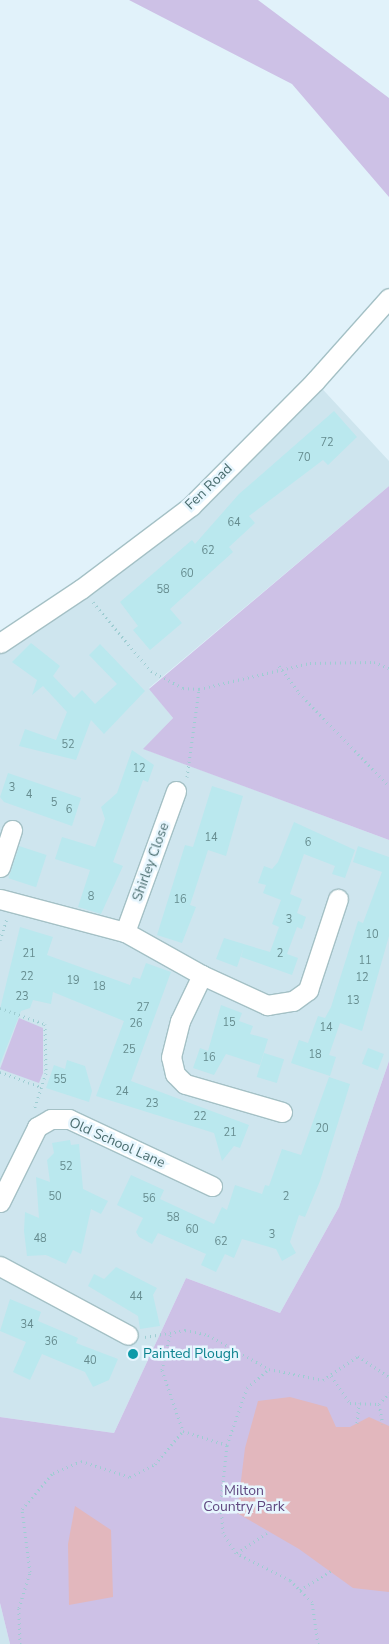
<!DOCTYPE html>
<style>
body{margin:0}
#map{position:relative;width:389px;height:1644px;overflow:hidden;background:#e1f2fa;font-family:"Nunito Sans",sans-serif}
div>[style]{position:absolute}
[style*='--x']{left:calc(var(--x)*1px);top:calc(var(--y)*1px);width:calc(var(--w)*1px);rotate:calc(var(--a)*1deg)}
.residential>*{inset:0;background:#cee5ee}
.green>*{inset:0;background:#cdc1e6}
.water>*{inset:0;background:#e2b7bd}
.building>*{inset:0;background:#bae8ee;transform-origin:0 0}
.path>*{height:3px;margin-top:-1.5px;transform-origin:0;background:repeating-linear-gradient(90deg,#9ecdd2 0 1px,transparent 0 5px)}
.roads{filter:drop-shadow(1px 0 #a4c0c5) drop-shadow(-1px 0 #a4c0c5) drop-shadow(0 1px #a4c0c5) drop-shadow(0 -1px #a4c0c5)}
.minor>*{height:19px;margin:-9.5px;padding:0 9.5px;transform-origin:9.5px;border-radius:9.5px;background:#fff}
.dots>*{width:14px;height:14px;translate:-50% -50%;box-sizing:border-box;border:2px solid #e7f6fe;border-radius:50%}
span{translate:-50% -50%;white-space:nowrap;text-align:center;line-height:1.15;-webkit-text-stroke:5px #e7f6fe;paint-order:stroke}
.number-label{font-size:11px;color:#668c8f}
.number-label span{-webkit-text-stroke-width:0}
.street-label{font-size:14px;color:#4a6d6f}
.culture-label{font-size:14px;color:#0d838f}
.left{translate:0 -50%;text-align:left}
.park-label{font-size:14px;color:#604880}
</style>
<div id="map">
<div class="residential">
<div style="clip-path:polygon(315px 381px,389px 461px,389px 486px,149px 688px,173px 718px,144px 749px,389px 840px,389px 1061px,339px 1207px,280px 1313px,186px 1278px,114px 1433px,0 1417px,0 643px,191px 506px)"></div>
<div style="clip-path:polygon(0 1603px,10px 1644px,0 1644px)"></div>
</div>
<div class="green">
<div style="clip-path:polygon(129px 0,258px 0,389px 98px,389px 197px,292px 84px)"></div>
<div style="clip-path:polygon(389px 486px,389px 840px,143px 749px,173px 718px,149px 689px)"></div>
<div style="clip-path:polygon(19px 1018px,43px 1028px,43px 1073px,39px 1083px,0 1069px)"></div>
<div style="clip-path:polygon(389px 1061px,389px 1644px,10px 1644px,0 1603px,0 1417px,114px 1433px,186px 1278px,280px 1313px,339px 1207px)"></div>
</div>
<div class="water">
<div style="clip-path:polygon(290px 1397px,327px 1407px,336px 1427px,350px 1427px,369px 1417px,389px 1426px,389px 1592px,353px 1588px,299px 1549px,237px 1513px,245px 1448px,258px 1401px)"></div>
<div style="clip-path:polygon(75px 1506px,111px 1530px,113px 1597px,69px 1605px,68px 1544px)"></div>
</div>
<div class="building">
<div style="clip-path:polygon(334px 411px,357px 437px,328px 465px,323px 460px,249px 516px,255px 523px,229px 547px,233px 552px,170px 609px,182px 623px,150px 650px,133px 630px,138px 626px,120px 602px,192px 540px,195px 544px,239px 494px)"></div>
<div style="clip-path:polygon(31px 643px,60px 666px,53px 676px,74px 698px,82px 690px,95px 704px,117px 684px,89px 655px,100px 644px,145px 691px,104px 734px,91px 720px,76px 760px,19px 746px,25px 729px,56px 740px,67px 712px,43px 686px,32px 695px,37px 680px,12px 662px)"></div>
<div style="clip-path:polygon(132px 750px,154px 765px,148px 782px,143px 780px,113px 862px,123px 866px,101px 914px,78px 907px,90px 870px,55px 859px,62px 837px,95px 847px,105px 819px,101px 807px,117px 793px)"></div>
<div style="clip-path:polygon(8px 773px,81px 798px,72px 826px,4px 802px,0 797px)"></div>
<div style="clip-path:polygon(212px 786px,243px 796px,226px 856px,208px 850px,190px 905px,196px 907px,182px 943px,157px 935px,185px 845px,193px 847px)"></div>
<div style="clip-path:polygon(294px 822px,355px 850px,345px 878px,332px 874px,335px 866px,304px 854px,290px 894px,302px 899px,297px 913px,306px 917px,302px 929px,297px 927px,287px 954px,298px 958px,292px 975px,241px 957px,244px 947px,237px 967px,216px 959px,224px 938px,270px 952px,279px 927px,272px 924px,281px 900px,263px 893px,266px 885px,258px 883px,264px 866px,272px 869px,278px 862px)"></div>
<div style="left:19px;top:846px;width:29px;height:34px;rotate:18deg"></div>
<div style="clip-path:polygon(358px 846px,389px 857px,389px 936px,362px 1031px,340px 1023px,329px 1055px,336px 1057px,330px 1076px,291px 1063px,299px 1040px,308px 1043px,318px 1016px,325px 1018px,331px 1007px,358px 921px,363px 923px,382px 872px,353px 862px)"></div>
<div style="clip-path:polygon(20px 927px,53px 937px,47px 955px,130px 985px,133px 977px,140px 979px,146px 963px,171px 972px,131px 1081px,249px 1125px,240px 1148px,234px 1146px,222px 1161px,214px 1133px,96px 1096px,124px 1021px,53px 992px,51px 1004px,33px 1000px,30px 1008px,21px 1011px,0 1064px,0 1009px)"></div>
<div style="clip-path:polygon(221px 1005px,242px 1013px,239px 1021px,253px 1026px,250px 1034px,268px 1039px,260px 1065px,226px 1054px,214px 1075px,193px 1068px,200px 1048px,208px 1051px)"></div>
<div style="left:368px;top:1048px;width:17px;height:17px;rotate:21deg"></div>
<div style="left:264px;top:1053px;width:21px;height:25px;rotate:17deg"></div>
<div style="clip-path:polygon(67px 1060px,85px 1066px,92px 1091px,89px 1102px,46px 1088px,54px 1065px,65px 1069px)"></div>
<div style="clip-path:polygon(329px 1077px,350px 1084px,320px 1181px,305px 1217px,299px 1215px,290px 1242px,296px 1253px,282px 1261px,276px 1249px,242px 1239px,234px 1258px,225px 1254px,216px 1272px,201px 1265px,206px 1254px,158px 1233px,152px 1244px,139px 1237px,136px 1232px,143px 1218px,117px 1205px,131px 1175px,164px 1190px,160px 1199px,214px 1224px,222px 1207px,227px 1210px,235px 1185px,262px 1194px,265px 1185px,269px 1186px,282px 1149px,301px 1155px)"></div>
<div style="clip-path:polygon(70px 1140px,71px 1145px,79px 1144px,83px 1189px,108px 1201px,101px 1214px,91px 1209px,81px 1254px,73px 1250px,66px 1264px,46px 1255px,27px 1256px,24px 1231px,25px 1212px,39px 1218px,36px 1177px,50px 1182px,47px 1160px,54px 1153px,52px 1143px)"></div>
<div style="clip-path:polygon(116px 1267px,157px 1288px,153px 1295px,160px 1326px,140px 1329px,138px 1316px,88px 1286px,94px 1274px,104px 1279px)"></div>
<div style="clip-path:polygon(10px 1299px,41px 1312px,38px 1321px,78px 1338px,76px 1343px,118px 1359px,109px 1380px,93px 1387px,85px 1372px,42px 1354px,30px 1380px,13px 1372px,26px 1342px,0 1331px)"></div>
</div>
<div class="path">
<div style="--x:93;--y:602;--w:90;--a:50"></div>
<div style="--x:151;--y:671;--w:36;--a:28"></div>
<div style="--x:183;--y:688;--w:16;--a:4"></div>
<div style="--x:199;--y:689;--w:114;--a:-13.2"></div>
<div style="--x:310;--y:663;--w:64;--a:-0.9"></div>
<div style="--x:374;--y:662;--w:16;--a:22"></div>
<div style="--x:279;--y:666;--w:34;--a:53"></div>
<div style="--x:299;--y:693;--w:129;--a:45.9"></div>
<div style="--x:187;--y:777;--w:89;--a:-82.2"></div>
<div style="--x:0;--y:940;--w:22;--a:-72"></div>
<div style="--x:0;--y:1008;--w:48;--a:19.6"></div>
<div style="--x:45;--y:1024;--w:49;--a:88.8"></div>
<div style="--x:46;--y:1073;--w:38;--a:108"></div>
<div style="--x:0;--y:1072;--w:44;--a:20.1"></div>
<div style="--x:170;--y:1335;--w:36;--a:103"></div>
<div style="--x:162;--y:1370;--w:65;--a:71"></div>
<div style="--x:145;--y:1337;--w:41;--a:-9.9"></div>
<div style="--x:185;--y:1330;--w:24;--a:12"></div>
<div style="--x:208;--y:1335;--w:70;--a:29.1"></div>
<div style="--x:331;--y:1376;--w:33;--a:55"></div>
<div style="--x:350;--y:1403;--w:29;--a:2"></div>
<div style="--x:379;--y:1404;--w:15;--a:-48"></div>
<div style="--x:379;--y:1404;--w:20;--a:79"></div>
<div style="--x:357;--y:1423;--w:20;--a:-84"></div>
<div style="--x:237;--y:1553;--w:36;--a:-34"></div>
<div style="--x:300;--y:1590;--w:36;--a:-32"></div>
<div style="--x:20;--y:1644;--w:36;--a:-92"></div>
<div style="--x:19;--y:1608;--w:38;--a:-73"></div>
<div style="--x:30;--y:1572;--w:64;--a:-97.2"></div>
<div style="--x:22;--y:1509;--w:48;--a:-49.3"></div>
<div style="--x:53;--y:1473;--w:30;--a:-23"></div>
<div style="--x:81;--y:1461;--w:52;--a:18.1"></div>
<div style="--x:130;--y:1477;--w:28;--a:-27"></div>
<div style="--x:155;--y:1464;--w:43;--a:-49.7"></div>
<div style="--x:183;--y:1431;--w:46;--a:17.7"></div>
<div style="--x:318;--y:1644;--w:42;--a:-98.1"></div>
<div style="--x:312;--y:1602;--w:31;--a:-135"></div>
<div style="--x:290;--y:1580;--w:60;--a:-153.4"></div>
<div style="--x:236;--y:1553;--w:24;--a:-123"></div>
<div style="--x:223;--y:1533;--w:32;--a:-94"></div>
<div style="--x:221;--y:1501;--w:56;--a:-83.9"></div>
<div style="--x:227;--y:1445;--w:60;--a:-70.7"></div>
<div style="--x:247;--y:1388;--w:29;--a:-41"></div>
<div style="--x:269;--y:1369;--w:55;--a:11.5"></div>
<div style="--x:323;--y:1380;--w:42;--a:-34.4"></div>
<div style="--x:358;--y:1356;--w:37;--a:34"></div>
</div>
<div class="roads">
<div class="minor">
<div style="--x:0;--y:643;--w:97;--a:-33.7"></div>
<div style="--x:81;--y:589;--w:138;--a:-37"></div>
<div style="--x:191;--y:506;--w:176;--a:-45.2"></div>
<div style="--x:315;--y:381;--w:111;--a:-48.3"></div>
<div style="--x:0;--y:867;--w:39;--a:-72"></div>
<div style="--x:0;--y:899;--w:129;--a:14.8"></div>
<div style="--x:125;--y:932;--w:88;--a:29.2"></div>
<div style="--x:125;--y:932;--w:150;--a:-70.1"></div>
<div style="--x:282;--y:1112;--w:101;--a:-163.9"></div>
<div style="--x:185;--y:1084;--w:14;--a:-135"></div>
<div style="--x:175;--y:1074;--w:17;--a:-103"></div>
<div style="--x:171;--y:1057;--w:37;--a:-76"></div>
<div style="--x:180;--y:1021;--w:51;--a:-64.4"></div>
<div style="--x:202;--y:975;--w:72;--a:24.8"></div>
<div style="--x:267;--y:1005;--w:26;--a:-9"></div>
<div style="--x:293;--y:1001;--w:19;--a:-36"></div>
<div style="--x:308;--y:990;--w:96;--a:-71.8"></div>
<div style="--x:0;--y:1202;--w:84;--a:-63.7"></div>
<div style="--x:37;--y:1127;--w:16;--a:-30"></div>
<div style="--x:51;--y:1119;--w:18;--a:0"></div>
<div style="--x:69;--y:1119;--w:158;--a:25.1"></div>
<div style="--x:0;--y:1266;--w:145;--a:28.3"></div>
</div>
</div>
<div class="dots">
<div style="left:133px;top:1354px;background:#0f9aa8"></div>
</div>
<div class="number-label">
<span style="left:327px;top:443px">72</span>
<span style="left:304px;top:458px">70</span>
<span style="left:234px;top:523px">64</span>
<span style="left:208px;top:551px">62</span>
<span style="left:187px;top:574px">60</span>
<span style="left:163px;top:590px">58</span>
<span style="left:68px;top:745px">52</span>
<span style="left:139px;top:769px">12</span>
<span style="left:12px;top:788px">3</span>
<span style="left:29px;top:795px">4</span>
<span style="left:54px;top:803px">5</span>
<span style="left:69px;top:810px">6</span>
<span style="left:211px;top:838px">14</span>
<span style="left:308px;top:843px">6</span>
<span style="left:91px;top:897px">8</span>
<span style="left:180px;top:900px">16</span>
<span style="left:289px;top:920px">3</span>
<span style="left:372px;top:935px">10</span>
<span style="left:29px;top:954px">21</span>
<span style="left:280px;top:954px">2</span>
<span style="left:365px;top:961px">11</span>
<span style="left:27px;top:977px">22</span>
<span style="left:362px;top:978px">12</span>
<span style="left:73px;top:981px">19</span>
<span style="left:99px;top:987px">18</span>
<span style="left:22px;top:997px">23</span>
<span style="left:353px;top:1001px">13</span>
<span style="left:143px;top:1008px">27</span>
<span style="left:229px;top:1023px">15</span>
<span style="left:136px;top:1024px">26</span>
<span style="left:326px;top:1028px">14</span>
<span style="left:129px;top:1050px">25</span>
<span style="left:315px;top:1055px">18</span>
<span style="left:209px;top:1058px">16</span>
<span style="left:60px;top:1080px">55</span>
<span style="left:122px;top:1092px">24</span>
<span style="left:152px;top:1104px">23</span>
<span style="left:200px;top:1117px">22</span>
<span style="left:322px;top:1129px">20</span>
<span style="left:230px;top:1133px">21</span>
<span style="left:66px;top:1167px">52</span>
<span style="left:55px;top:1197px">50</span>
<span style="left:286px;top:1197px">2</span>
<span style="left:149px;top:1199px">56</span>
<span style="left:173px;top:1218px">58</span>
<span style="left:192px;top:1230px">60</span>
<span style="left:272px;top:1235px">3</span>
<span style="left:40px;top:1239px">48</span>
<span style="left:221px;top:1242px">62</span>
<span style="left:136px;top:1297px">44</span>
<span style="left:27px;top:1325px">34</span>
<span style="left:51px;top:1342px">36</span>
<span style="left:90px;top:1361px">40</span>
</div>
<div class="street-label">
<span style="left:209px;top:487px;rotate:-44deg">Fen Road</span>
<span style="left:151px;top:862px;rotate:-70deg">Shirley Close</span>
<span style="left:117px;top:1143px;rotate:24deg">Old School Lane</span>
</div>
<div class="culture-label">
<span class="left" style="left:143px;top:1354px">Painted Plough</span>
</div>
<div class="park-label">
<span style="left:244px;top:1499px">Milton<br>Country Park</span>
</div>
</div>
